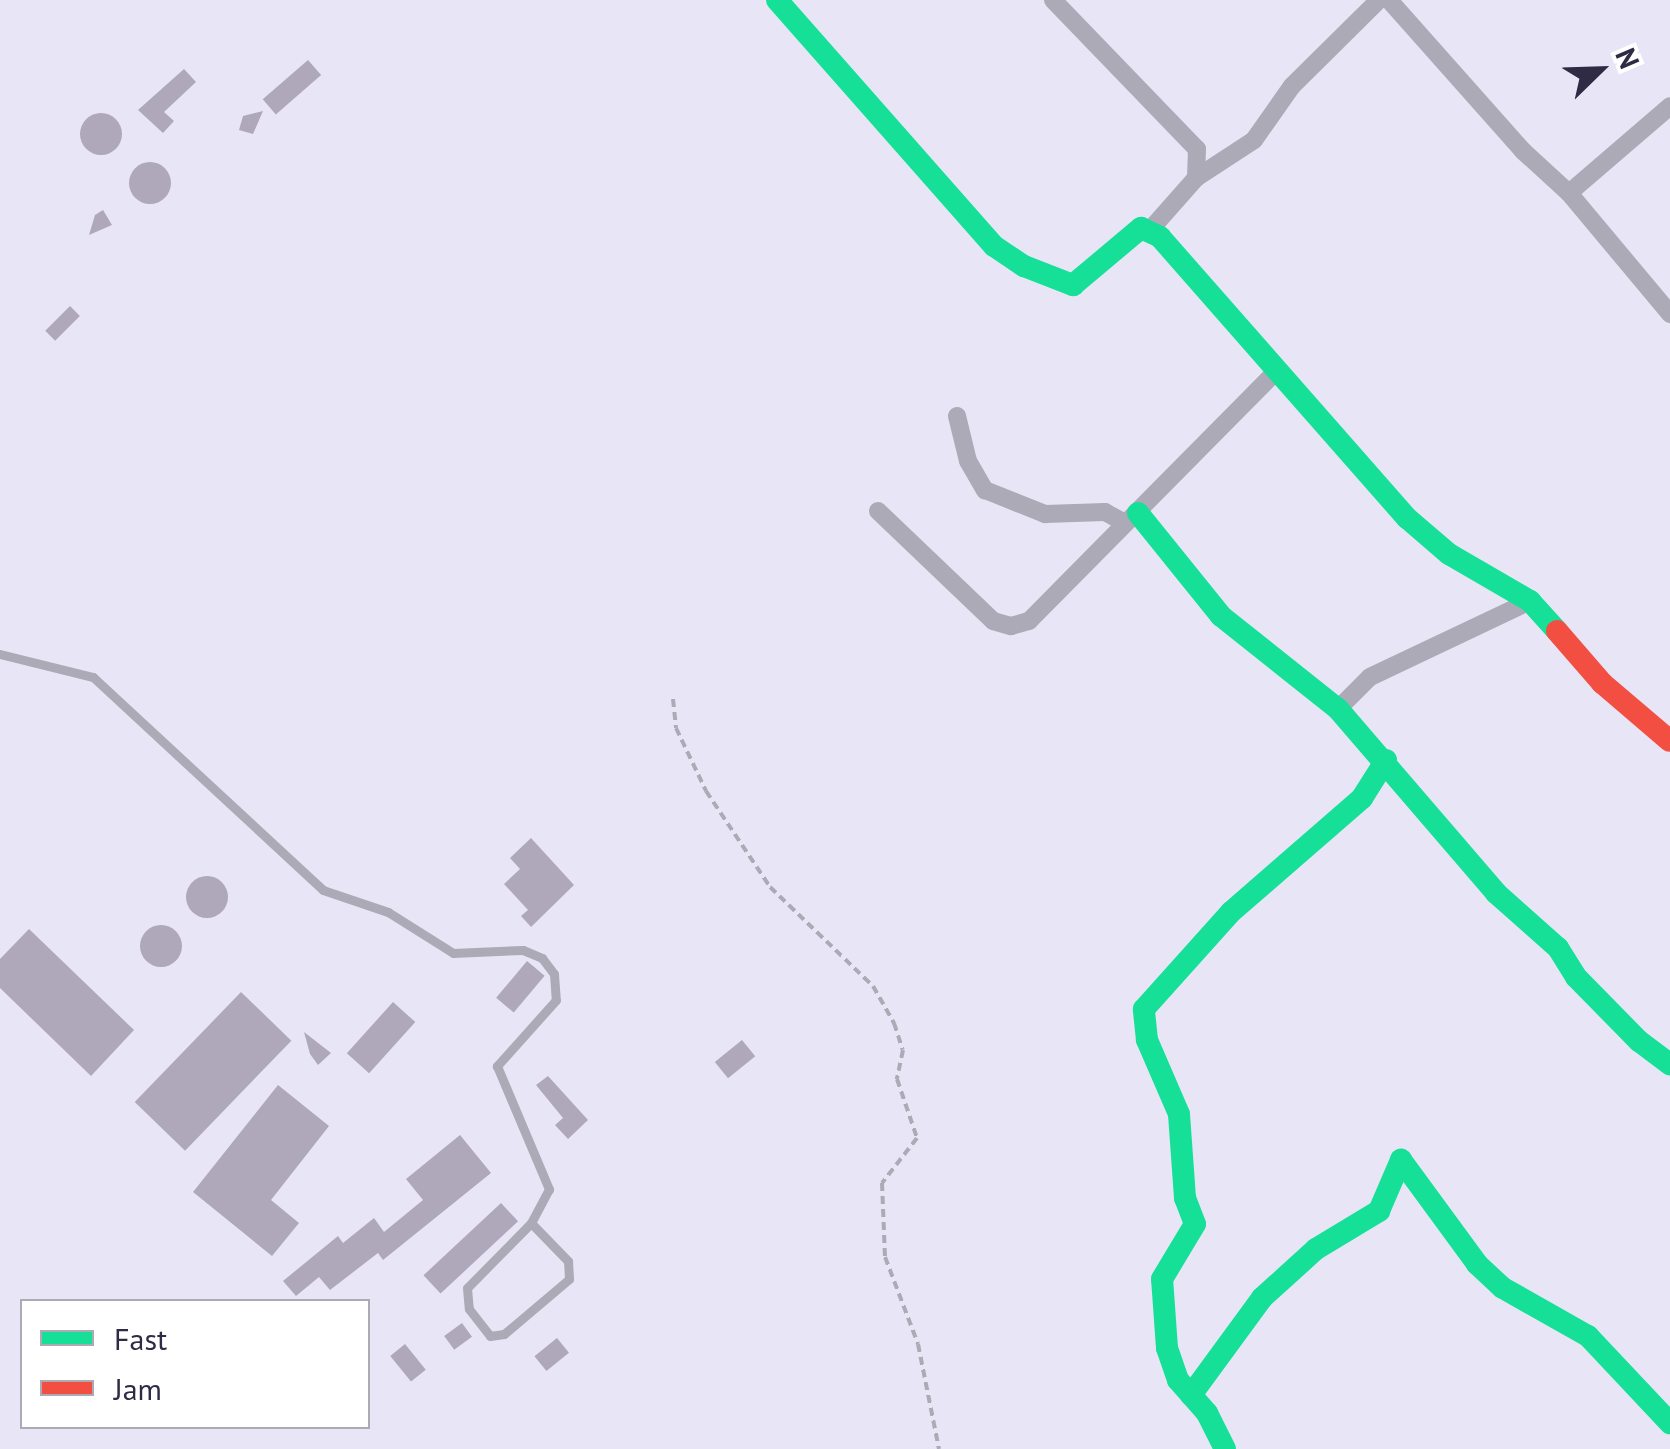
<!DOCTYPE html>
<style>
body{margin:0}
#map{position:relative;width:1670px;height:1449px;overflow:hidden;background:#e8e6f6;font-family:"PT Sans",sans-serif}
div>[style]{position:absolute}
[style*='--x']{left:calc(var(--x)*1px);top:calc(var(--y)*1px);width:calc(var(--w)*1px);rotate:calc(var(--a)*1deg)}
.building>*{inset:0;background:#afa7ba;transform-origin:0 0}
.round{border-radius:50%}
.path>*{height:4px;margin-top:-2px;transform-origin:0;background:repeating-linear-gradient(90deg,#abaab5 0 8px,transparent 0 13px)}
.lane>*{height:9px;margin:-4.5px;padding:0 4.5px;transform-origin:4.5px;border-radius:4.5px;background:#acaab6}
.street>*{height:18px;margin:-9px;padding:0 9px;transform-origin:9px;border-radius:9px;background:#acaab6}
.fast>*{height:22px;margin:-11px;padding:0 11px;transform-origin:11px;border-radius:11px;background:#16e098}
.jam>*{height:22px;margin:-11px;padding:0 11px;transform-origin:11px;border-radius:11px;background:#f24e42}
span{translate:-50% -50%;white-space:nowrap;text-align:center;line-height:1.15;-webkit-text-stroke:10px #fff;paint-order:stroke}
.legend{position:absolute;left:20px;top:1299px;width:350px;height:130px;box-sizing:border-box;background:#fff;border:2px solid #acaab5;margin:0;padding:12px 18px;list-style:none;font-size:30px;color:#2f2b45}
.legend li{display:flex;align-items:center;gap:20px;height:50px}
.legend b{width:50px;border:2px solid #acaab5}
.north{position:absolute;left:1550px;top:20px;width:100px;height:100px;-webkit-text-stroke:8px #fff;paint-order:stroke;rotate:67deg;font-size:28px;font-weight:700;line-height:40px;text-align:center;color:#2f2b45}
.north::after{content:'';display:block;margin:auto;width:35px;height:45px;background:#2f2b45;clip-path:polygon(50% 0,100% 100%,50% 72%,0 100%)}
</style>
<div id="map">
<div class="building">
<div style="left:308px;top:60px;width:20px;height:60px;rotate:49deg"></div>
<div style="clip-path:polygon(184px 69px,196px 82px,164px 112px,174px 121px,163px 133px,138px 110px)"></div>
<div style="clip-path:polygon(263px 111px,253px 134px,239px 130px,243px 116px)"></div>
<div class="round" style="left:80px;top:113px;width:42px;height:42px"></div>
<div class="round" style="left:129px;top:162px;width:42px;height:42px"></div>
<div style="clip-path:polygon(103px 210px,112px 225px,89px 235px,95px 215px)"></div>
<div style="left:70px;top:306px;width:14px;height:35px;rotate:45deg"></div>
<div style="clip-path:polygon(531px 838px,574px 885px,531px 927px,521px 916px,528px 910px,504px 884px,520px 869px,510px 858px)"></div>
<div class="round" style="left:186px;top:876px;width:42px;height:42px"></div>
<div class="round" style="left:140px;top:925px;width:42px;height:42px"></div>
<div style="clip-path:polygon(29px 929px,134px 1030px,91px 1076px,0 988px,0 959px)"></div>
<div style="left:527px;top:961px;width:23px;height:48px;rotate:40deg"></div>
<div style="left:241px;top:992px;width:70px;height:153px;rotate:44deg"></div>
<div style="left:393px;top:1002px;width:30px;height:69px;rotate:42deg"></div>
<div style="clip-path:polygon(304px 1032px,331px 1053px,318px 1065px,310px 1054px)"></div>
<div style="left:742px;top:1040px;width:21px;height:35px;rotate:51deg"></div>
<div style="clip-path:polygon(548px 1076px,588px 1120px,568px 1139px,555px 1125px,563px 1118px,536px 1085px)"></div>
<div style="clip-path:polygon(278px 1085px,329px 1126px,271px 1200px,299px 1223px,272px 1256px,193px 1192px)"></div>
<div style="clip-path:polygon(460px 1135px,491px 1173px,383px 1260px,378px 1253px,330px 1290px,319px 1277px,296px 1296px,283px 1281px,338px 1236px,343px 1243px,374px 1218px,384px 1232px,423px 1200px,406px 1179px)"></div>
<div style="left:501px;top:1203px;width:25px;height:106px;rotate:47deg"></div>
<div style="left:462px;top:1323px;width:17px;height:22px;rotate:54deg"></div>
<div style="left:557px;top:1338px;width:19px;height:29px;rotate:51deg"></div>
<div style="left:405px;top:1344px;width:33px;height:19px;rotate:51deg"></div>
</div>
<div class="path">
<div style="--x:673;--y:699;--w:29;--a:84"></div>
<div style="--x:676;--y:728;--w:70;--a:64.5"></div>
<div style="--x:706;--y:791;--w:115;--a:56.3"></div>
<div style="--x:770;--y:887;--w:143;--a:43.9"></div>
<div style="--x:873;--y:986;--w:43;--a:60.4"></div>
<div style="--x:894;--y:1023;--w:28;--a:72"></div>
<div style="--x:903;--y:1050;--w:30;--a:102"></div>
<div style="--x:897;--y:1079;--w:62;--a:71.3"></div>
<div style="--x:917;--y:1138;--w:57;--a:127.9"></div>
<div style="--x:882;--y:1183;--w:74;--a:87.7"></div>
<div style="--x:885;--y:1257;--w:93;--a:69.2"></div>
<div style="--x:918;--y:1344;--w:107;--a:78.7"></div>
</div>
<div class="lane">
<div style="--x:0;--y:654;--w:96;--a:13.9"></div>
<div style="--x:93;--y:677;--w:313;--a:42.8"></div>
<div style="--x:323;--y:890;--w:69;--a:18.7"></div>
<div style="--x:388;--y:912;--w:77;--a:32.2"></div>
<div style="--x:453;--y:953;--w:70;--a:-2.5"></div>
<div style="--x:523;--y:950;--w:21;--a:23"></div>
<div style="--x:542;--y:958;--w:20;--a:53"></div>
<div style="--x:554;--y:974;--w:26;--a:86"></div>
<div style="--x:556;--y:1000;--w:89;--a:131.8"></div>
<div style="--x:497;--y:1066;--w:134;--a:67.1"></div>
<div style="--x:549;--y:1189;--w:38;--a:118"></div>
<div style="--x:531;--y:1223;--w:91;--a:134.6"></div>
<div style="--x:467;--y:1288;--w:21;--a:85"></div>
<div style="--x:469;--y:1309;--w:34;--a:52"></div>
<div style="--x:490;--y:1336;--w:14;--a:-8"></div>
<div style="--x:504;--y:1334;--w:85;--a:-40.2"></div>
<div style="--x:569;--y:1279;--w:18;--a:-93"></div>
<div style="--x:568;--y:1261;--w:53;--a:-134.2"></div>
</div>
<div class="street">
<div style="--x:1053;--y:0;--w:207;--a:46"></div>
<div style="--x:1197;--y:149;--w:29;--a:92"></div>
<div style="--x:1196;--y:178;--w:69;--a:131.5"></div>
<div style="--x:1389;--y:0;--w:202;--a:48.4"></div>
<div style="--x:1523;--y:151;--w:62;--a:42.4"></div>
<div style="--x:1569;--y:193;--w:158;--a:50.1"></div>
<div style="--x:1196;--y:178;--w:69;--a:-33.2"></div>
<div style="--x:1254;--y:140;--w:66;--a:-54.9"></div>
<div style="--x:1292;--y:86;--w:122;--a:-44.7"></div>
<div style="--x:1569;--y:193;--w:133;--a:-40.7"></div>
<div style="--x:957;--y:416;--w:46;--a:76.3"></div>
<div style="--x:968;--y:461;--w:34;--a:60"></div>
<div style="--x:985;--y:490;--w:65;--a:21.8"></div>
<div style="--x:1045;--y:514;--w:60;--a:-1.9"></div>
<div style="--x:1105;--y:512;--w:23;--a:29"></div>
<div style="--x:878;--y:511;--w:159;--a:43.7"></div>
<div style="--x:993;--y:621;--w:19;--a:16"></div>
<div style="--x:1011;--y:626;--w:19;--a:-16"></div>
<div style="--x:1029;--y:621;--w:350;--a:-45.3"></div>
<div style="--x:1338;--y:709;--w:45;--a:-45"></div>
<div style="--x:1370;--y:677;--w:177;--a:-25.4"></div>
</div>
<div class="fast">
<div style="--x:777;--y:0;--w:328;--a:48.6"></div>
<div style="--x:994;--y:246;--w:36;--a:34"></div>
<div style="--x:1024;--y:266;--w:53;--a:21.2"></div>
<div style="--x:1073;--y:285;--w:89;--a:-40"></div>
<div style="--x:1141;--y:228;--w:21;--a:25"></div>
<div style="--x:1160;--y:237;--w:374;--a:48.7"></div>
<div style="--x:1407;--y:518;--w:55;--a:40.6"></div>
<div style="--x:1449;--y:554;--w:94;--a:30.1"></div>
<div style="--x:1530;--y:601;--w:40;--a:48"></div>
<div style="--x:1138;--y:513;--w:132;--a:51.1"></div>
<div style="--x:1221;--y:616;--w:149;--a:38.5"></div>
<div style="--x:1338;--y:709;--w:243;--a:49.3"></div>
<div style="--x:1496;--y:893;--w:83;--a:41.6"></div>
<div style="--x:1558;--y:948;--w:34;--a:58"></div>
<div style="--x:1576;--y:977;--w:90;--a:45.5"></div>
<div style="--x:1639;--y:1041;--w:39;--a:37"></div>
<div style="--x:1191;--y:1395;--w:120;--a:-53.8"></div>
<div style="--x:1262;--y:1298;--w:73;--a:-42.2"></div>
<div style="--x:1316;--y:1249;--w:74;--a:-31.1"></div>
<div style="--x:1379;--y:1211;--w:56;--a:-66.7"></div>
<div style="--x:1401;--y:1160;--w:129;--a:53.8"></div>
<div style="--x:1477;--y:1264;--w:35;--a:43"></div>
<div style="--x:1503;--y:1288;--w:98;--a:29.5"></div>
<div style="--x:1588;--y:1336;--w:120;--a:46.7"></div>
<div style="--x:1225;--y:1449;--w:40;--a:-116.6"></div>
<div style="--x:1207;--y:1413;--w:44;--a:-131.3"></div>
<div style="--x:1178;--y:1380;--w:34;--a:-109"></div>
<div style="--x:1167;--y:1348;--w:69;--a:-94.1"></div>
<div style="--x:1162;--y:1279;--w:64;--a:-59"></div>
<div style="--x:1195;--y:1224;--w:28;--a:-111"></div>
<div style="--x:1185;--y:1198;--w:84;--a:-94.1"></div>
<div style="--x:1179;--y:1114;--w:81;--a:-113.4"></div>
<div style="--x:1147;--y:1040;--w:31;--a:-96"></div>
<div style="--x:1144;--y:1009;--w:130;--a:-48.1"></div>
<div style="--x:1231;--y:912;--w:174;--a:-41"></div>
<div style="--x:1362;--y:798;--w:45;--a:-57.7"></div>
</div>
<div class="jam">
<div style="--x:1557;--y:631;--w:69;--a:49.1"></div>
<div style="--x:1602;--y:683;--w:89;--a:40.5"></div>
</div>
<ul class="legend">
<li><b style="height:12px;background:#16e098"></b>Fast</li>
<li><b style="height:12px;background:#f24e42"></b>Jam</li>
</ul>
<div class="north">N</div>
</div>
